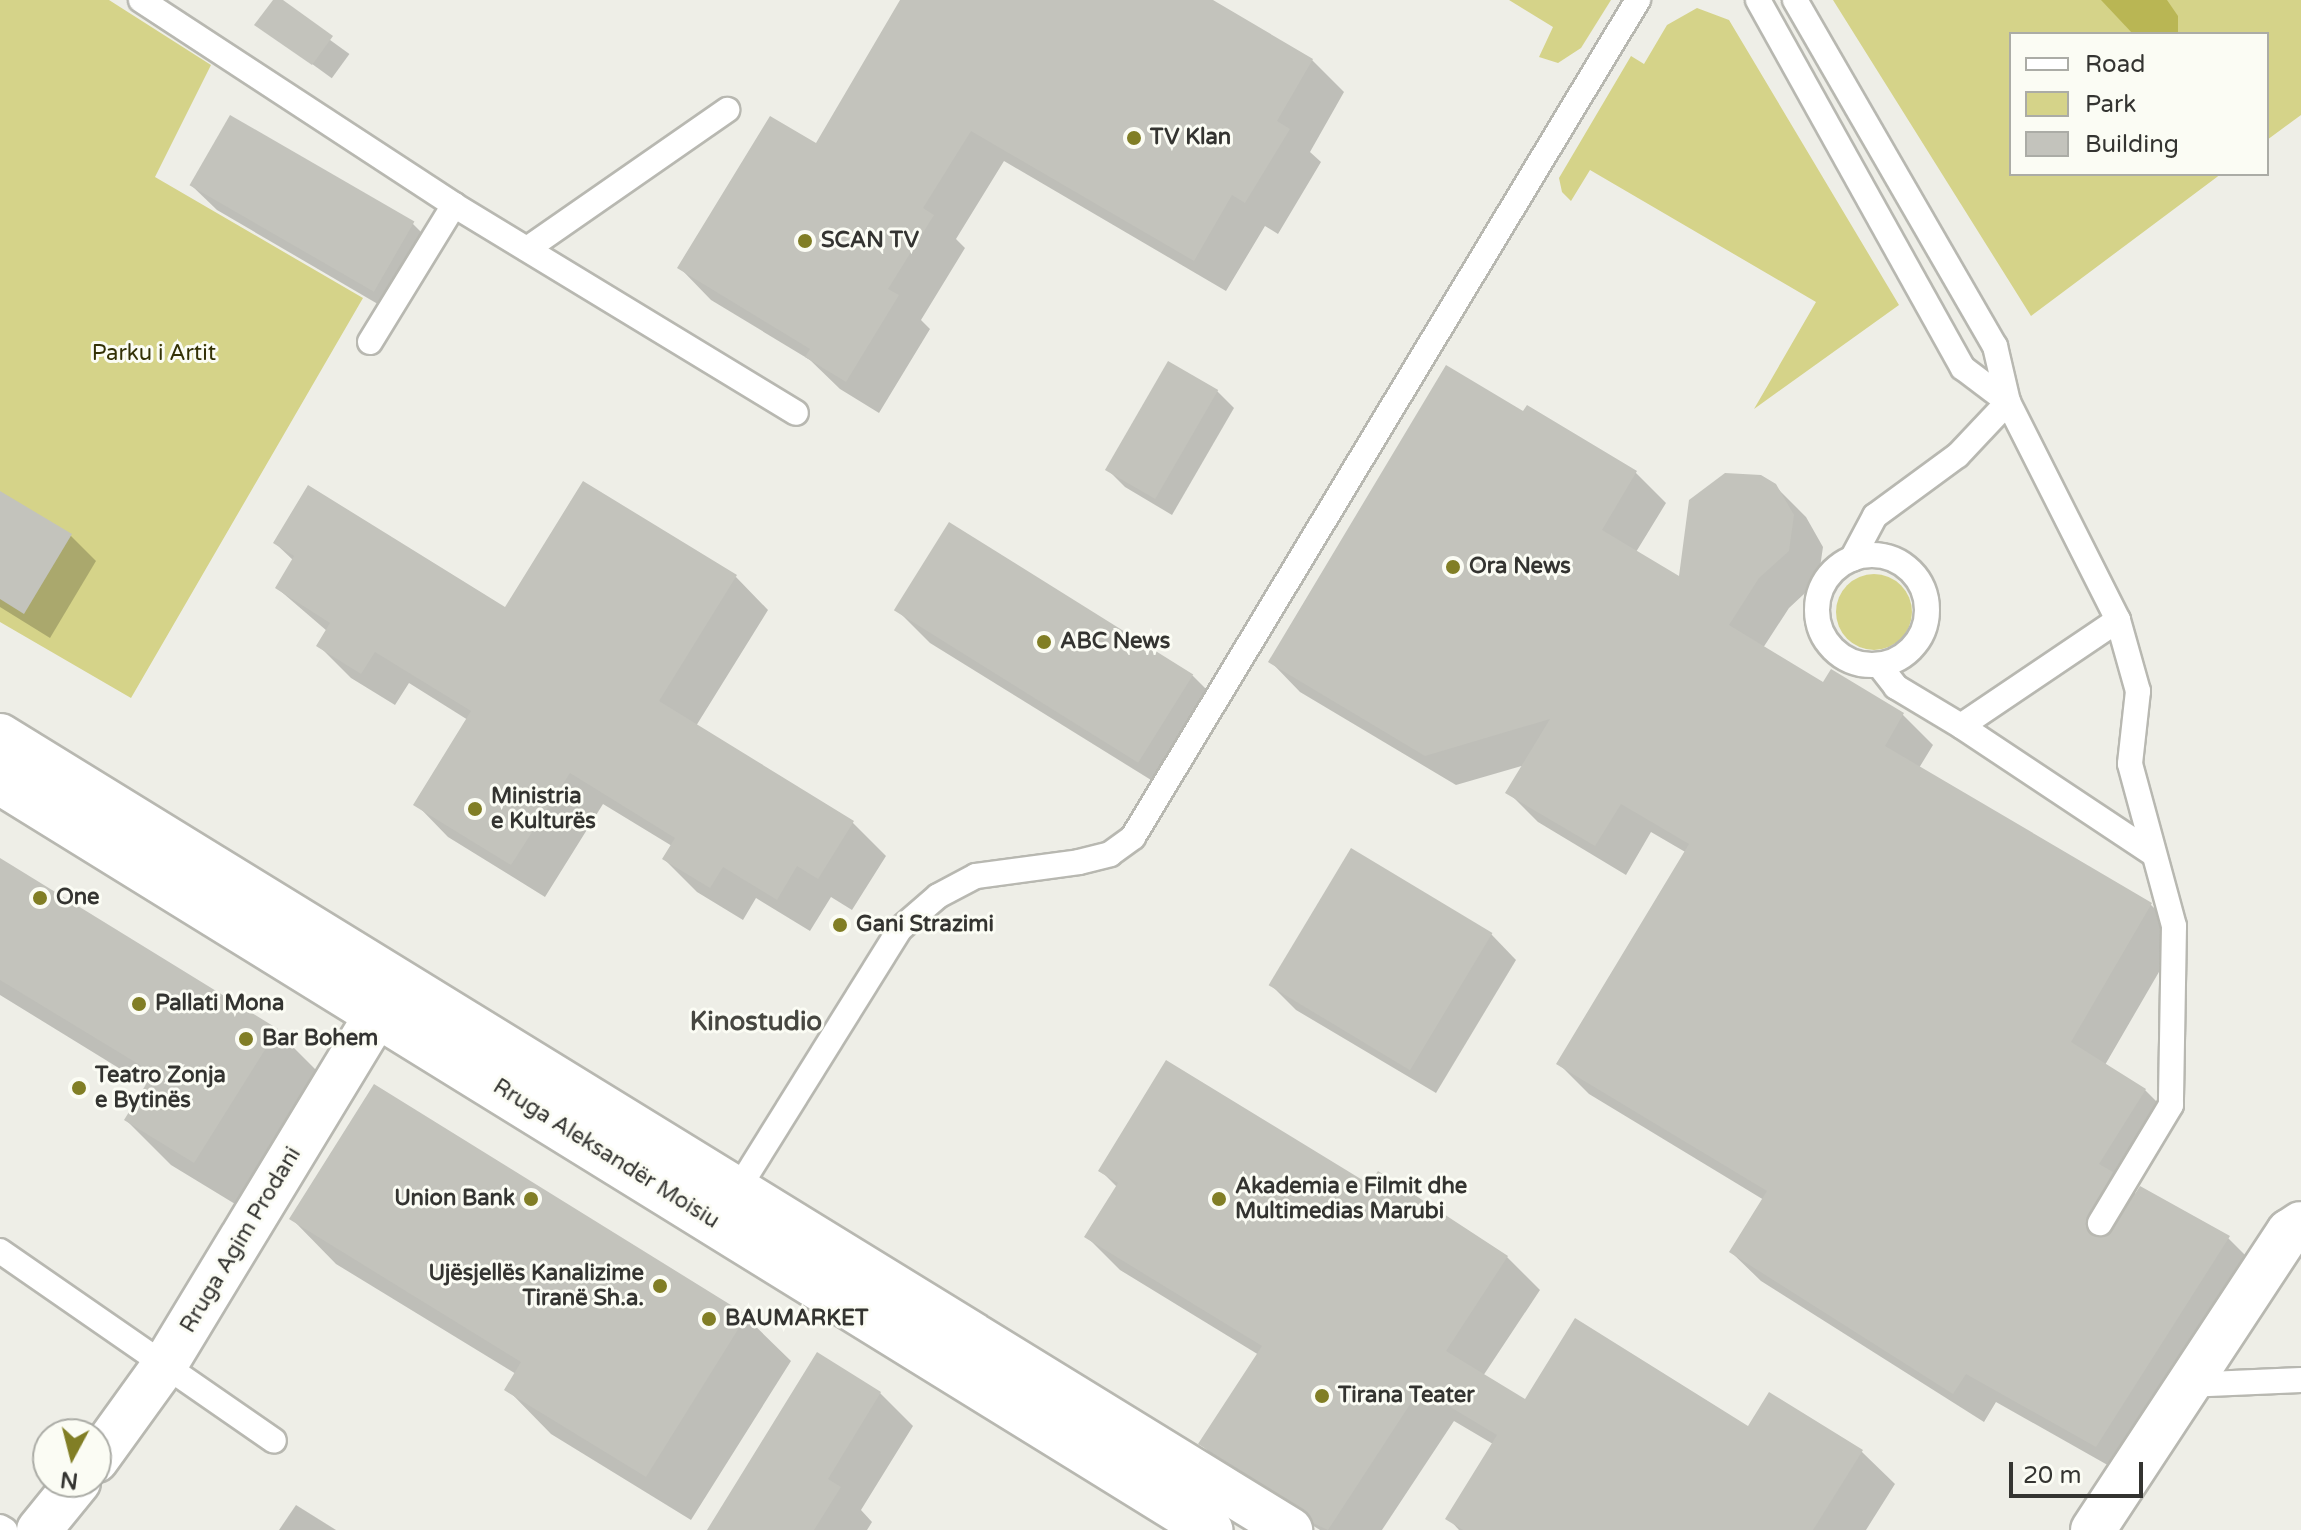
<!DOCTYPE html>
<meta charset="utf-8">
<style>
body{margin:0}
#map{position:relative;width:2301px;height:1530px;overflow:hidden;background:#eeeee7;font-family:"Varela Round",sans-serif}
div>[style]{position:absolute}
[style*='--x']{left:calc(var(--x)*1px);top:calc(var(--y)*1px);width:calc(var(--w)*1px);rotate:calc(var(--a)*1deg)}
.green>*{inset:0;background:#d5d389}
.round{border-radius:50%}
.water>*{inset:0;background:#b9b654}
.shadow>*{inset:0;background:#0003;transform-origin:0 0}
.building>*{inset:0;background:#c3c3bc;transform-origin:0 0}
.roads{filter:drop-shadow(2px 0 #b8b8b1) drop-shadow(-2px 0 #b8b8b1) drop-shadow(0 2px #b8b8b1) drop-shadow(0 -2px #b8b8b1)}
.service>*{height:24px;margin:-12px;padding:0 12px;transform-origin:12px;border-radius:12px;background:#fff}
.service>.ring{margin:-12px;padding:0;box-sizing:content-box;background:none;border:24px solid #fff;border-radius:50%}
.minor>*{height:44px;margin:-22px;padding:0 22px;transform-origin:22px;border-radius:22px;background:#fff}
.secondary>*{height:44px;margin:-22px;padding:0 22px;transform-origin:22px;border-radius:22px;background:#fff}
.dots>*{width:22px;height:22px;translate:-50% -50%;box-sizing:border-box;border:4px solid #fbfcf4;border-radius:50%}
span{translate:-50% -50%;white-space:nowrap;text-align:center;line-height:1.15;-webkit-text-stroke:6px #fbfcf4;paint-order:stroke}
.poi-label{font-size:22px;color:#343431;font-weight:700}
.left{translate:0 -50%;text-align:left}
.right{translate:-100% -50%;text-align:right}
.park-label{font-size:22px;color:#333106}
.street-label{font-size:22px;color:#343431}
.quarter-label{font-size:26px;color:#474741;font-weight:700}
.legend{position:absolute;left:2009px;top:32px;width:260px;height:144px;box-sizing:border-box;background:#fbfcf4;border:2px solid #abaca6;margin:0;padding:10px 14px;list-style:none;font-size:24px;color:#343431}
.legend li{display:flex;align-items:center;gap:16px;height:40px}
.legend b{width:40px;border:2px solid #abaca6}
.north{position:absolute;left:32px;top:1418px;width:80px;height:80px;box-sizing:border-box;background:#fbfcf4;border:2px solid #abaca6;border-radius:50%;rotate:187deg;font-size:22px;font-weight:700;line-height:32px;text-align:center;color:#343431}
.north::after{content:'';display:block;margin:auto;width:28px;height:36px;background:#817e25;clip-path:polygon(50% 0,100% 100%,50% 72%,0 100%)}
.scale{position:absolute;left:2009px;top:1462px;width:134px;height:36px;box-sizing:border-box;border:4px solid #343431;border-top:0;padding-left:10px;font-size:24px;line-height:28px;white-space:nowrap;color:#343431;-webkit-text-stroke:6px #fbfcf4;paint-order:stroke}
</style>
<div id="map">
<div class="green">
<div style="clip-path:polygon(0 0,109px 0,211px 65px,155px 177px,363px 298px,131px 698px,0 622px)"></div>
<div style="clip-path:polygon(1509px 0,1611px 0,1581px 48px,1558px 63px,1539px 57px,1553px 27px)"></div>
<div style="clip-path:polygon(1833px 0,2301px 0,2301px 115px,2267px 140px,2267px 34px,2011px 34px,2011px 174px,2221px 174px,2031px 316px)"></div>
<div style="clip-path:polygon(1697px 8px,1729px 20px,1899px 305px,1754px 409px,1816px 302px,1590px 170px,1571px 201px,1562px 192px,1559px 178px,1631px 56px,1644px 64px,1667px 25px)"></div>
<div class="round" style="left:1836px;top:574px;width:76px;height:76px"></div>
</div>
<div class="water">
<div style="clip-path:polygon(2101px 0,2167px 0,2178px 16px,2178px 34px,2133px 34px)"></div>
</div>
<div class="shadow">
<div style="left:275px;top:0;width:92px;height:30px;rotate:36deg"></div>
<div style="clip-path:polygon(903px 0,1209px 0,1312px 60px,1344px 92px,1310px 152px,1321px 162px,1278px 234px,1265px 226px,1226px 291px,1004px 161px,956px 239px,965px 248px,921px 320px,930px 329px,879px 413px,840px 389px,810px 360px,711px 300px,679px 267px,816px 146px)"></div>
<div style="clip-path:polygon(191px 185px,413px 224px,439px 250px,400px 317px,217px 210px)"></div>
<div style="clip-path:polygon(1217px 391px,1234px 408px,1172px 515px,1125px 487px,1108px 470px)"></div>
<div style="clip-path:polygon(1528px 408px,1636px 473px,1666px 503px,1636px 552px,1681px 580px,1775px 486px,1806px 517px,1823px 547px,1818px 581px,1789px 608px,1763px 648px,1824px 684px,1831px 672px,1903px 715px,1933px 745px,1919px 768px,2151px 905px,2181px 934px,2105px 1065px,2145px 1090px,2175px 1120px,2130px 1191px,2228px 1238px,2258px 1268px,2127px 1476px,1996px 1402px,1984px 1422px,1761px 1281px,1731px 1252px,1764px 1200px,1589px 1094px,1559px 1064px,1687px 853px,1651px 832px,1626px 875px,1538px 822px,1508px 792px,1525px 765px,1456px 785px,1300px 692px,1271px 662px)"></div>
<div style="clip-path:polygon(0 493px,71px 536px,96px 561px,50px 638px,0 607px)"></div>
<div style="clip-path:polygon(275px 543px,506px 609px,736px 577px,768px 610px,696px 726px,853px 823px,886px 856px,852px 910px,831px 897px,810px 931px,756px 898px,743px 920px,697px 892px,664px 859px,672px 846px,603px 804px,545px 897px,448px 837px,416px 804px,468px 720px,409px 683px,395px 705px,351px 678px,318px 645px,327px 631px,277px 588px,294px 561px)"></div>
<div style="clip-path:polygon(897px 610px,1193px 676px,1225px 708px,1172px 793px,930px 643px)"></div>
<div style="clip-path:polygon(0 861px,276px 1030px,321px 1075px,240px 1207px,171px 1165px,126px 1120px,148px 1086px,0 995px)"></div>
<div style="clip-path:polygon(1491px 934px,1516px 960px,1436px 1093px,1296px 1010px,1271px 985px)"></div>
<div style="clip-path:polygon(1100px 1170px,1369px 1187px,1507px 1257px,1540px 1290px,1483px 1376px,1525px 1402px,1749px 1428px,1862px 1452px,1895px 1484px,1866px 1530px,1459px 1530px,1448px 1518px,1493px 1444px,1454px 1421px,1382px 1530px,1320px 1530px,1233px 1476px,1201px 1444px,1259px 1355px,1120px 1270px,1087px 1237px,1117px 1187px)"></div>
<div style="clip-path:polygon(292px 1219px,746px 1317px,791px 1361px,691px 1520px,551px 1434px,507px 1389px,516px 1374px,336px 1264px)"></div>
<div style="clip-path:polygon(880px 1393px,913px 1426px,861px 1510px,872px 1522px,867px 1530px,710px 1530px)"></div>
<div style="clip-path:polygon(296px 1505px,336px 1530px,279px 1530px)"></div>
</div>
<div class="building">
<div style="clip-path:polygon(273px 0,283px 0,333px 36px,312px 65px,254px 25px)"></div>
<div style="clip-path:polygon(900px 0,1213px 0,1313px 59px,1277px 121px,1290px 129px,1245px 203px,1232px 195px,1194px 261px,971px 131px,923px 208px,934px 215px,888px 289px,899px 295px,846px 382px,805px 357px,810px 349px,677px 268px,770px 116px,816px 143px)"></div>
<div style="left:230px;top:115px;width:213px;height:81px;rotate:30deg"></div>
<div style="left:1168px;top:361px;width:58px;height:126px;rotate:30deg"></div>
<div style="clip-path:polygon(1446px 365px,1523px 411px,1527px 405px,1637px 471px,1602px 530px,1679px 576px,1689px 500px,1725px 473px,1761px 475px,1776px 484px,1794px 515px,1789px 551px,1759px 578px,1729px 625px,1823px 682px,1831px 669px,1904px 713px,1885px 746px,2152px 903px,2071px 1042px,2146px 1089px,2099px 1164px,2113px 1172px,2085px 1224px,2093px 1236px,2108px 1236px,2140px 1186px,2230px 1236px,2096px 1447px,1966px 1374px,1953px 1394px,1729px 1252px,1767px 1191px,1556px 1064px,1689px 844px,1621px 804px,1595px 846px,1505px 793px,1550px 719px,1425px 756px,1268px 662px)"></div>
<div style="clip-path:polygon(583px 481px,737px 575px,659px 701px,854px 821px,818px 879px,797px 866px,777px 900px,723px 867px,710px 888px,662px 859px,675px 838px,570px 773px,511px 865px,413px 805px,471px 711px,375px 652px,361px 674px,316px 646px,330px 623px,275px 588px,294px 556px,273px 543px,308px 485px,505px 607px)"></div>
<div style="clip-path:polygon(0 491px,72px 534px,24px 614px,0 599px)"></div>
<div style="left:949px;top:522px;width:288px;height:104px;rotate:32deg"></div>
<div style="left:1351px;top:848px;width:165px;height:160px;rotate:31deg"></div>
<div style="clip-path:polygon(0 858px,278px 1029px,194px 1163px,124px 1120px,153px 1073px,0 980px)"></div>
<div style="clip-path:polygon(1166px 1060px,1369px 1184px,1378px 1171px,1508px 1256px,1446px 1351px,1525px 1399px,1575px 1318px,1748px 1426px,1769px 1392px,1863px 1450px,1813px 1530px,1463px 1530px,1445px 1519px,1497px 1435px,1420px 1389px,1328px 1530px,1313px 1523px,1303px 1509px,1198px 1444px,1262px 1346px,1084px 1237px,1118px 1183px,1098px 1171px)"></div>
<div style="clip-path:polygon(374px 1084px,747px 1315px,646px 1477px,504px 1390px,521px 1362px,289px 1219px)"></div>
<div style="clip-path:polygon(817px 1352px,881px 1392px,828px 1479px,841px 1487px,814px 1530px,707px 1530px)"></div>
</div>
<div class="roads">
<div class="service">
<div style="--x:141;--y:0;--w:374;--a:33.2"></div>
<div style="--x:454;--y:205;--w:400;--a:31.3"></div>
<div style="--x:1758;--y:0;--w:421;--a:60.9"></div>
<div style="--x:1963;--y:368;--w:56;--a:37.1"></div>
<div style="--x:1795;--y:0;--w:400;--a:60"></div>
<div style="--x:1995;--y:346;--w:57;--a:76.9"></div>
<div style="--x:2008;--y:402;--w:244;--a:63.2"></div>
<div style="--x:2118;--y:620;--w:74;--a:74.3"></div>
<div style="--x:2138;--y:691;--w:73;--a:96.3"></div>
<div style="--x:2130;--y:764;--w:168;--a:74.8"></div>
<div style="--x:2174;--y:926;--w:179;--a:91"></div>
<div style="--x:2171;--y:1105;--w:138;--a:121"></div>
<div style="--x:527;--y:249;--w:244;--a:-34.8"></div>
<div style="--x:370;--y:342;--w:161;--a:-58.5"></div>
<div class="ring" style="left:1817px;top:555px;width:86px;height:86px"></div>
<div style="--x:1852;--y:559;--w:49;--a:-61.9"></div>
<div style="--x:1875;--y:516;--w:103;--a:-36.3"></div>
<div style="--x:1958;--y:455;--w:73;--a:-46.7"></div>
<div style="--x:2118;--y:620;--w:189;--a:146"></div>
<div style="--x:1961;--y:726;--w:228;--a:33.6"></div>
<div style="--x:1879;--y:665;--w:28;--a:52"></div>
<div style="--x:1896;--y:687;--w:76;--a:31"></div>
<div style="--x:733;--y:1197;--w:316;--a:-58.1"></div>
<div style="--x:900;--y:929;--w:50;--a:-41"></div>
<div style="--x:938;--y:896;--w:43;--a:-27.8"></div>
<div style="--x:976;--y:876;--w:104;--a:-7.7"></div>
<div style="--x:1079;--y:862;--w:32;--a:-14"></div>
<div style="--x:1110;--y:854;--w:29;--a:-36"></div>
<div style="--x:1133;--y:837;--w:978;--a:-58.9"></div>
<div style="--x:0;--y:1251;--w:333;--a:34.7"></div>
<div style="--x:2186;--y:1385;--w:115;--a:-2.5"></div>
<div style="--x:0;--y:1527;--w:6;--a:31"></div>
</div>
<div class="minor">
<div style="--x:96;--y:1460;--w:120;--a:-54.2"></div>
<div style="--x:166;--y:1363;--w:409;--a:-58.8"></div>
<div style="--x:39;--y:1530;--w:62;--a:-50.9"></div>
<div style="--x:2093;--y:1530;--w:357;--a:-56.7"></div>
<div style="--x:2289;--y:1232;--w:14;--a:-34"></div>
</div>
<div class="secondary">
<div style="--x:0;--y:736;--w:1515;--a:31.61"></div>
<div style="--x:0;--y:782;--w:1423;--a:31.72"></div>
</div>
</div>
<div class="dots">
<div style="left:1134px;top:138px;background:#817e25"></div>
<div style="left:805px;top:241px;background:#817e25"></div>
<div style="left:1453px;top:567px;background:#817e25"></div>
<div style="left:1044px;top:642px;background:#817e25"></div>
<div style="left:475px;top:809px;background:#817e25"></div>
<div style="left:40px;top:898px;background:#817e25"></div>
<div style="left:840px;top:925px;background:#817e25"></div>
<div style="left:139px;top:1004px;background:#817e25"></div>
<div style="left:246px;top:1039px;background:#817e25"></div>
<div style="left:79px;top:1088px;background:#817e25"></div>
<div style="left:531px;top:1199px;background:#817e25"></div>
<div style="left:1219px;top:1199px;background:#817e25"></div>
<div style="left:660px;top:1286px;background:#817e25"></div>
<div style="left:709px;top:1319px;background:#817e25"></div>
<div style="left:1322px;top:1396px;background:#817e25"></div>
</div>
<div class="poi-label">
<span class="left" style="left:1150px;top:138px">TV Klan</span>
<span class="left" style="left:821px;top:241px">SCAN TV</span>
<span class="left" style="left:1469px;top:567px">Ora News</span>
<span class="left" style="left:1060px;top:642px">ABC News</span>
<span class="left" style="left:491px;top:809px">Ministria<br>e Kulturës</span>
<span class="left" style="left:56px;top:898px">One</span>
<span class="left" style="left:856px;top:925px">Gani Strazimi</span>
<span class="left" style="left:155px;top:1004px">Pallati Mona</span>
<span class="left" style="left:262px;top:1039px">Bar Bohem</span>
<span class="left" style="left:95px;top:1088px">Teatro Zonja<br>e Bytinës</span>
<span class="left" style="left:1235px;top:1199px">Akademia e Filmit dhe<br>Multimedias Marubi</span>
<span class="right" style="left:515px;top:1199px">Union Bank</span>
<span class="right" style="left:644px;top:1286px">Ujësjellës Kanalizime<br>Tiranë Sh.a.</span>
<span class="left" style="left:725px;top:1319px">BAUMARKET</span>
<span class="left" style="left:1338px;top:1396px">Tirana Teater</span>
</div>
<div class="park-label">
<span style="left:154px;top:354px">Parku i Artit</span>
</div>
<div class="street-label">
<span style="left:606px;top:1154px;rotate:32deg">Rruga Aleksandër Moisiu</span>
<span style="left:241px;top:1240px;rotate:-59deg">Rruga Agim Prodani</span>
</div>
<div class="quarter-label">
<span style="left:756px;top:1022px">Kinostudio</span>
</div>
<ul class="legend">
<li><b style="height:10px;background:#fff"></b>Road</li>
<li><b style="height:22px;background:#d5d389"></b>Park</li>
<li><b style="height:22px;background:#c3c3bc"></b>Building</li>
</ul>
<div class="north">N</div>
<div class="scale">20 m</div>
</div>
